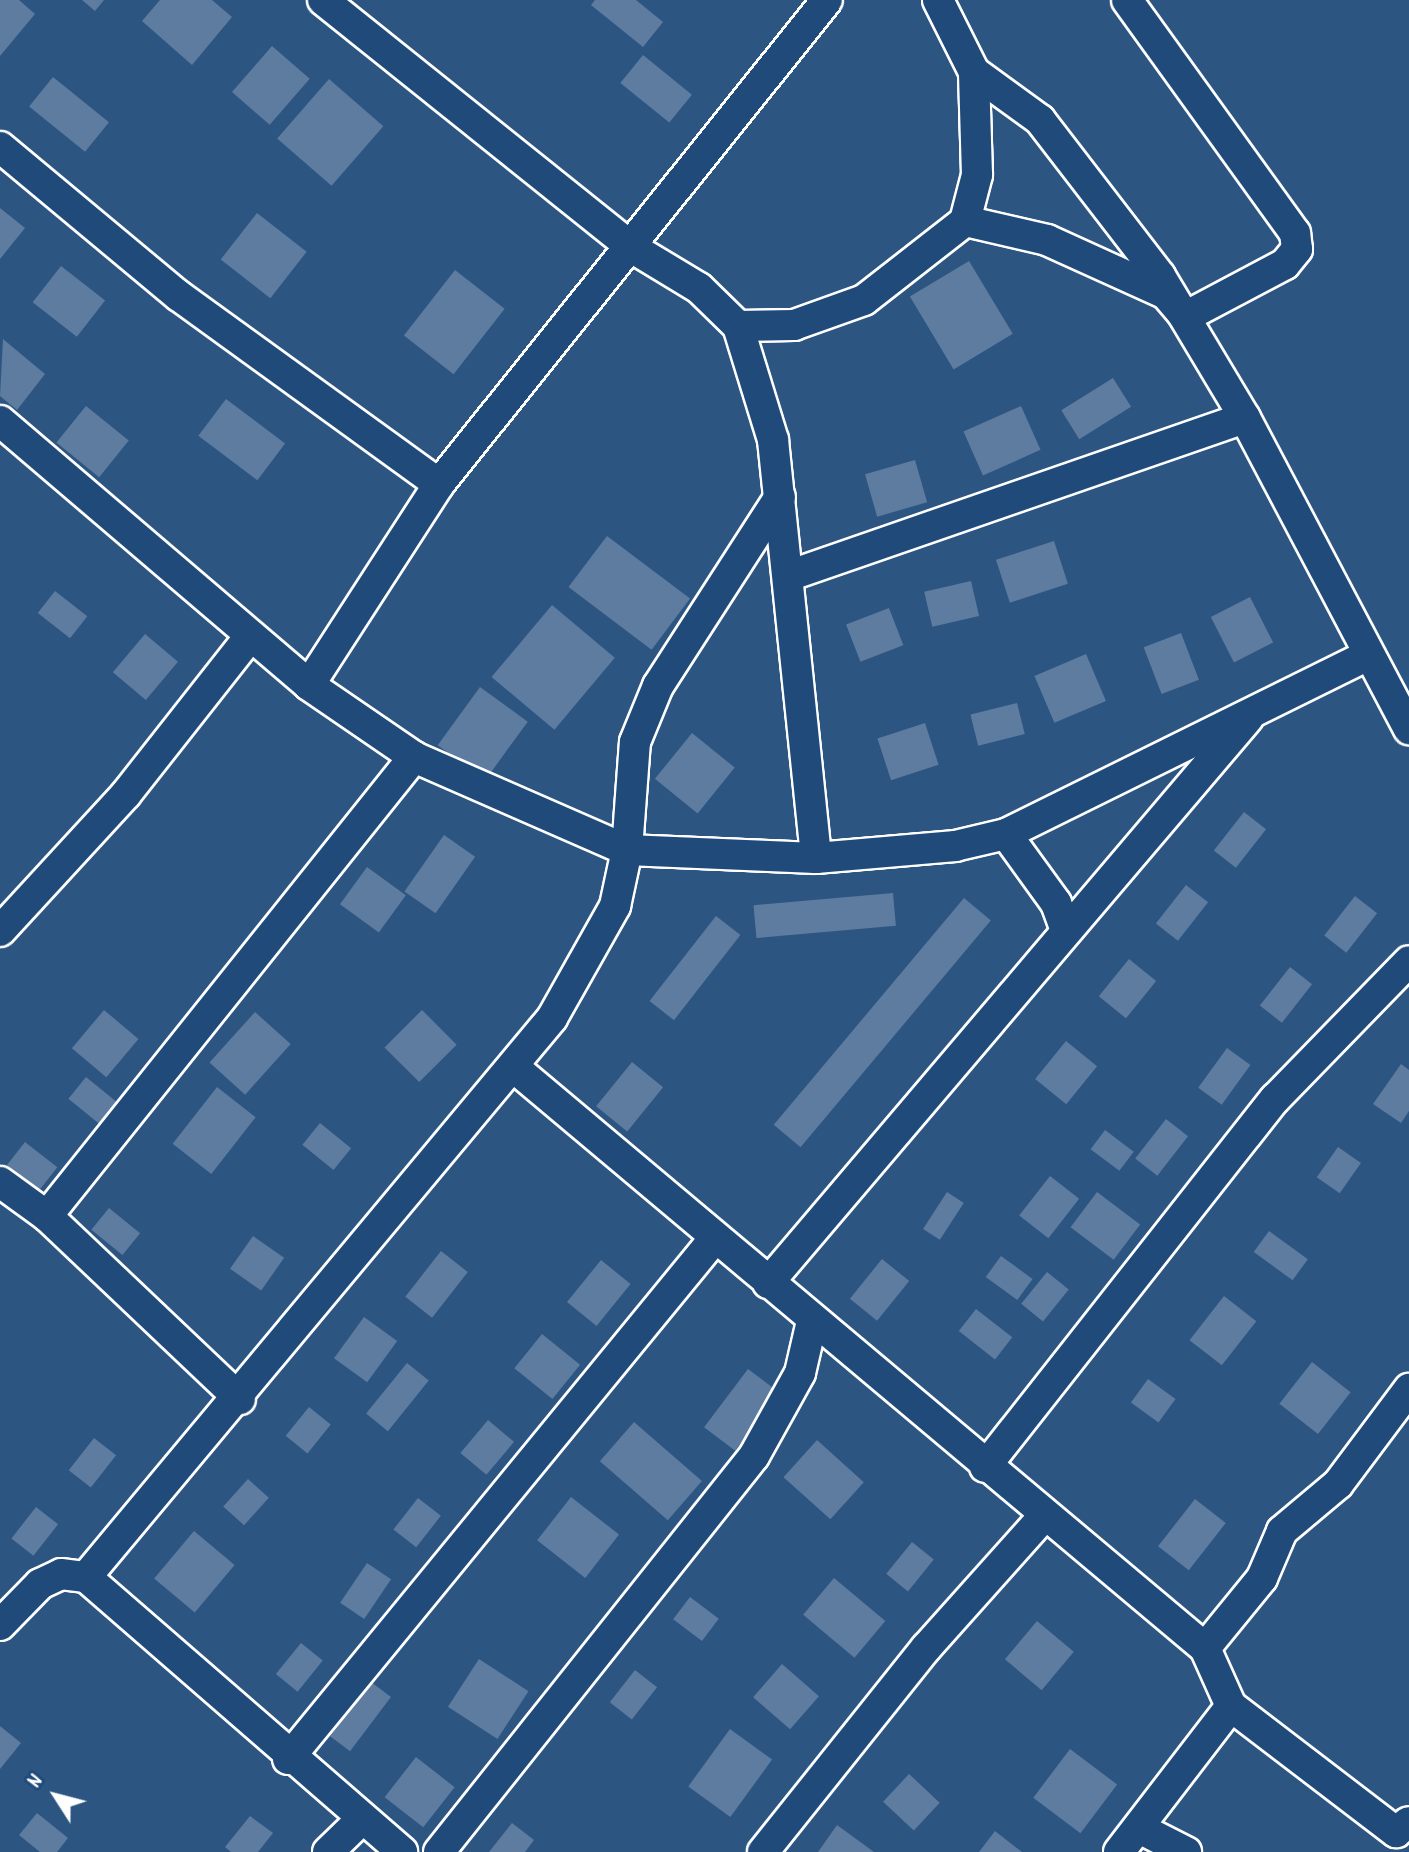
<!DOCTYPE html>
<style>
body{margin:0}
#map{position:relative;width:1409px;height:1852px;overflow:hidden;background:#2c5582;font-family:Dekko,sans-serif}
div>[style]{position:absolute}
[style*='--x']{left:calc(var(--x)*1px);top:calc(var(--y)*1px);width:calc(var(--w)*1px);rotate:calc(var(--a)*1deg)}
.building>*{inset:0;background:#5e7c9f;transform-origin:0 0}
.roads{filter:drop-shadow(2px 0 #fff) drop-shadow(-2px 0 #fff) drop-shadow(0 2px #fff) drop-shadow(0 -2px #fff)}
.minor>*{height:30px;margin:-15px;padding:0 15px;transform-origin:15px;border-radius:15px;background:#1f4a7a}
span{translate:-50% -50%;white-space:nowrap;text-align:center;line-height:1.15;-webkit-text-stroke:6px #1f4a7a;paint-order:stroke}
.north{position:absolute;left:16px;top:1756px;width:80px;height:80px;-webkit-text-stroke:6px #1f4a7a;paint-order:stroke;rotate:306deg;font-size:22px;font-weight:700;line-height:32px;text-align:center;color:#fff}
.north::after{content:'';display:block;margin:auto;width:28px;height:36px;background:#fff;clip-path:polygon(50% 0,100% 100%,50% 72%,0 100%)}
</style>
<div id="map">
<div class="building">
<div style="clip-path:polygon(0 0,19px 0,35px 14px,0 56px)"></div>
<div style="clip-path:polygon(82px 0,104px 0,95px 11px)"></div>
<div style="clip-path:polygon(160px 0,212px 0,232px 17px,192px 65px,142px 21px)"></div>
<div style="clip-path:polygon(595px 0,636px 0,663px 22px,643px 47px,591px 5px)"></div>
<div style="left:272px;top:46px;width:50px;height:61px;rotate:41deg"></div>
<div style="left:643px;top:55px;width:63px;height:36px;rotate:39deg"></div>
<div style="left:53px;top:77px;width:72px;height:38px;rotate:39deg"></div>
<div style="left:329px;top:79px;width:72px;height:79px;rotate:41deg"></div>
<div style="clip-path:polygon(0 208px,25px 228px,0 259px)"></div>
<div style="left:257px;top:213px;width:63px;height:59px;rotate:38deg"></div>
<div style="left:969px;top:261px;width:85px;height:69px;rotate:59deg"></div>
<div style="left:61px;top:266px;width:56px;height:46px;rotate:38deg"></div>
<div style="left:455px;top:270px;width:63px;height:83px;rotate:38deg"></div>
<div style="clip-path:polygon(3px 339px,45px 374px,17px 410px,0 396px)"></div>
<div style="left:1113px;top:378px;width:34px;height:61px;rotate:58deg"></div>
<div style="left:226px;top:399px;width:74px;height:46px;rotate:37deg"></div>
<div style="left:86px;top:406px;width:55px;height:47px;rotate:39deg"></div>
<div style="left:1021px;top:406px;width:48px;height:63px;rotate:66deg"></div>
<div style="left:915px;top:460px;width:44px;height:52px;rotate:74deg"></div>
<div style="left:607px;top:536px;width:104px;height:64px;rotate:37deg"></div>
<div style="left:1054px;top:541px;width:45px;height:61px;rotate:72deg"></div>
<div style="left:971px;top:581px;width:36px;height:48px;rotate:77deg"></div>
<div style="left:55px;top:591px;width:41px;height:28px;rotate:38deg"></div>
<div style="left:1250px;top:597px;width:51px;height:44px;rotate:63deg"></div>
<div style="left:552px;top:605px;width:82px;height:94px;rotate:40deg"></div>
<div style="left:889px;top:608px;width:40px;height:46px;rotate:69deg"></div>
<div style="left:1181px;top:633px;width:50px;height:40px;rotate:69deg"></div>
<div style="left:145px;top:634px;width:43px;height:50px;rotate:40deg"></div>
<div style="left:1086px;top:654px;width:51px;height:56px;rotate:67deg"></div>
<div style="left:480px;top:687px;width:59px;height:72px;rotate:36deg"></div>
<div style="left:1017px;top:703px;width:32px;height:48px;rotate:76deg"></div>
<div style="left:925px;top:723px;width:44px;height:50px;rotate:72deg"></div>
<div style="left:692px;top:733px;width:55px;height:59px;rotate:39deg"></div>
<div style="left:1244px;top:812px;width:28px;height:49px;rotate:38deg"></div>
<div style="left:444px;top:835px;width:38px;height:69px;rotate:35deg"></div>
<div style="left:367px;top:867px;width:48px;height:46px;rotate:36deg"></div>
<div style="left:1186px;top:885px;width:28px;height:49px;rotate:38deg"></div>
<div style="left:893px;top:893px;width:33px;height:140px;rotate:85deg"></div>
<div style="left:1355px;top:896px;width:28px;height:50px;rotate:38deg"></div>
<div style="left:964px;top:898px;width:35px;height:296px;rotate:40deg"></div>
<div style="left:716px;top:916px;width:31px;height:108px;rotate:38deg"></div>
<div style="left:1129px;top:959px;width:35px;height:48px;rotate:39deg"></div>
<div style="left:1290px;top:967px;width:28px;height:49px;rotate:38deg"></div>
<div style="left:104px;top:1010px;width:45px;height:50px;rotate:40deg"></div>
<div style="left:422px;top:1010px;width:49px;height:53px;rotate:45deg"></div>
<div style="left:255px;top:1012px;width:48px;height:68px;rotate:42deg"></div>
<div style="left:1066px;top:1041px;width:40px;height:49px;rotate:39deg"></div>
<div style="left:1227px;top:1048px;width:29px;height:49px;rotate:36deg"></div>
<div style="left:632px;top:1062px;width:40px;height:57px;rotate:39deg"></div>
<div style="clip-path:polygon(1401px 1064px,1409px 1070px,1409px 1111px,1401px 1123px,1373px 1104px)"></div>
<div style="left:86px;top:1077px;width:40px;height:28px;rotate:39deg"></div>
<div style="left:217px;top:1087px;width:49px;height:72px;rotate:38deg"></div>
<div style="left:1166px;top:1119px;width:28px;height:50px;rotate:38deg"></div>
<div style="left:320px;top:1123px;width:40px;height:28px;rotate:39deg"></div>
<div style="left:1105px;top:1130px;width:36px;height:24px;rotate:37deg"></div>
<div style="left:25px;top:1142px;width:41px;height:29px;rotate:38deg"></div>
<div style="left:1338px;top:1147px;width:28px;height:37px;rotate:35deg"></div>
<div style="left:1050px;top:1176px;width:37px;height:50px;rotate:38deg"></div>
<div style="left:947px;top:1192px;width:20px;height:44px;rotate:33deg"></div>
<div style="left:1097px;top:1192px;width:54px;height:44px;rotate:37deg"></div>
<div style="left:109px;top:1208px;width:40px;height:28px;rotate:39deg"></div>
<div style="left:1269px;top:1231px;width:48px;height:26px;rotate:36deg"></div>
<div style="left:253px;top:1236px;width:38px;height:40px;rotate:35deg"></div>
<div style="left:441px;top:1251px;width:34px;height:58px;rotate:38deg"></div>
<div style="left:1001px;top:1256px;width:39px;height:26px;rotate:36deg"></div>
<div style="left:882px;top:1259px;width:35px;height:51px;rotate:39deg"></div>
<div style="left:601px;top:1260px;width:38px;height:54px;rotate:39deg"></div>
<div style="left:1047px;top:1272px;width:28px;height:41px;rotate:39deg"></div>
<div style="left:1224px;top:1296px;width:41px;height:56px;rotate:38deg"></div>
<div style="left:976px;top:1309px;width:46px;height:28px;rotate:38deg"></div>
<div style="left:364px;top:1317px;width:41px;height:51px;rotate:36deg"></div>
<div style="left:542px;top:1334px;width:49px;height:44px;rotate:39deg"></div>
<div style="left:1312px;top:1362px;width:49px;height:53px;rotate:38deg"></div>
<div style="left:407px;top:1363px;width:28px;height:65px;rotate:39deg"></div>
<div style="left:748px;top:1369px;width:39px;height:73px;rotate:37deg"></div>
<div style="left:1148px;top:1379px;width:34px;height:29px;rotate:36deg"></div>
<div style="left:309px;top:1407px;width:28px;height:37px;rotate:39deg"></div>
<div style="left:488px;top:1420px;width:34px;height:43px;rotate:40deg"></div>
<div style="left:634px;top:1422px;width:90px;height:52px;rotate:41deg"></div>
<div style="left:94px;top:1438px;width:28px;height:41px;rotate:38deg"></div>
<div style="left:817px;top:1440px;width:63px;height:50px;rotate:42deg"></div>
<div style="left:248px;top:1479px;width:28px;height:37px;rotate:42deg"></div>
<div style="left:571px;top:1497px;width:61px;height:55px;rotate:38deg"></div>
<div style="left:418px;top:1498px;width:29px;height:40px;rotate:38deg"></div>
<div style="left:1195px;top:1499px;width:39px;height:60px;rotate:38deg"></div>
<div style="left:36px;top:1507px;width:28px;height:40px;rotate:38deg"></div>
<div style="left:194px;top:1531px;width:53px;height:62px;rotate:40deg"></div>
<div style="left:912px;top:1542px;width:28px;height:41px;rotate:39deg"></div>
<div style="left:367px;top:1563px;width:29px;height:48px;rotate:34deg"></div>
<div style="left:834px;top:1578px;width:67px;height:48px;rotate:40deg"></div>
<div style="left:690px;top:1597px;width:36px;height:28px;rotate:37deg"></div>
<div style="left:1037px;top:1621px;width:48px;height:50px;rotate:40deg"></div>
<div style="left:301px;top:1643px;width:28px;height:40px;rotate:39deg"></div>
<div style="left:479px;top:1659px;width:59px;height:57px;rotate:33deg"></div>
<div style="left:782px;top:1664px;width:49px;height:44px;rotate:41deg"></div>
<div style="left:635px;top:1670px;width:28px;height:41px;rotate:38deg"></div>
<div style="left:371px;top:1682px;width:25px;height:68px;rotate:37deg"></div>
<div style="clip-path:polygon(0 1726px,21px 1743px,0 1769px)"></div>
<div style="left:730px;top:1729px;width:52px;height:71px;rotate:36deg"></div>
<div style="left:1070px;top:1749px;width:59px;height:61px;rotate:37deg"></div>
<div style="left:416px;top:1757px;width:49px;height:51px;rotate:38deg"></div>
<div style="left:909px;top:1774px;width:42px;height:38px;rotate:43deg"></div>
<div style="clip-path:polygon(37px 1813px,68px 1838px,57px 1852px,40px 1852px,19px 1835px)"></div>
<div style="clip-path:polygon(250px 1816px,273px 1833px,258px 1852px,231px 1852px,225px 1847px)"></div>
<div style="clip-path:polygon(512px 1823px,534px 1840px,525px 1852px,489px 1852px)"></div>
<div style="clip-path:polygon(837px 1825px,874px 1852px,818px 1852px)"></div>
<div style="clip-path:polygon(995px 1831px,1022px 1852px,979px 1852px)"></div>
</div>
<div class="roads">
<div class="minor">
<div style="--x:323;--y:0;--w:395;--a:38.7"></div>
<div style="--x:631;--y:247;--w:79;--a:31.1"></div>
<div style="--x:699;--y:288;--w:54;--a:44.3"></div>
<div style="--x:738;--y:326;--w:56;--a:-1"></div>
<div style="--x:794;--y:325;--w:74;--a:-19.7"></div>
<div style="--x:864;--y:300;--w:128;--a:-38"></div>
<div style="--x:965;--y:221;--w:48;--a:-75.4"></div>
<div style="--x:977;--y:175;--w:103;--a:-91.7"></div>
<div style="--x:938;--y:0;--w:80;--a:63.4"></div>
<div style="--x:974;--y:72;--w:82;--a:36"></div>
<div style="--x:1040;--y:120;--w:197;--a:52.4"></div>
<div style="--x:1160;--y:276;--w:165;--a:59.1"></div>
<div style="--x:1245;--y:418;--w:352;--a:62.2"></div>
<div style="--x:0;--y:147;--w:233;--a:39.8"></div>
<div style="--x:179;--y:296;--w:321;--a:35.9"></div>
<div style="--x:965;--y:221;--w:84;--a:13"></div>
<div style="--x:1047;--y:240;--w:131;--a:24.4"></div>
<div style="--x:1166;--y:294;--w:30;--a:50"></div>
<div style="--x:1185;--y:317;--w:113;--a:-27.9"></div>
<div style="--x:1285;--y:264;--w:19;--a:-51"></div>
<div style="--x:1297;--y:249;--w:16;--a:-97"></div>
<div style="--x:1295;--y:233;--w:287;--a:-125.8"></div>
<div style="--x:738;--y:326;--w:119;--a:72.9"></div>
<div style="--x:773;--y:440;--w:420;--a:84.1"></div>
<div style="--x:0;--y:421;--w:406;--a:40.5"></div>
<div style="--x:309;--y:685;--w:127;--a:34.4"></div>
<div style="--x:414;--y:757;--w:232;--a:23.6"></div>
<div style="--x:627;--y:850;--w:189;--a:2.4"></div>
<div style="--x:816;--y:858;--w:140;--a:-4.9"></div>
<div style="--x:955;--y:846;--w:52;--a:-13.2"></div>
<div style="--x:1006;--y:834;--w:404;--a:-26.3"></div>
<div style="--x:791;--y:575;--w:480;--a:-19.1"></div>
<div style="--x:309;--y:685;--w:239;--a:-57.1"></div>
<div style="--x:439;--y:484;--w:620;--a:-51.28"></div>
<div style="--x:1006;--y:834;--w:85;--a:54.1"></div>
<div style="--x:1056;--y:903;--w:29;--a:70"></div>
<div style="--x:0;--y:931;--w:186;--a:-47.4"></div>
<div style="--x:126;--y:794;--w:197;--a:-51.8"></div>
<div style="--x:516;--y:1069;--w:900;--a:40.04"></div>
<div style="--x:1205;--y:1648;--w:64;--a:65.9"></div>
<div style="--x:0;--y:1182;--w:58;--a:35.9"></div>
<div style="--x:47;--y:1216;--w:266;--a:43.5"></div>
<div style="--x:47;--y:1216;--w:588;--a:-51.36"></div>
<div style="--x:768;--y:1283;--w:741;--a:-49.65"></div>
<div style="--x:985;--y:1467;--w:469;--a:-51.8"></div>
<div style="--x:1275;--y:1099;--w:192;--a:-45.8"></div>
<div style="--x:86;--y:1577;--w:728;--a:-50.18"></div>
<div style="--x:552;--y:1018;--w:129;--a:-60.6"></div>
<div style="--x:615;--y:906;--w:57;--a:-77.9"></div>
<div style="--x:627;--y:850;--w:108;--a:-85.8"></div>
<div style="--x:635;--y:742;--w:61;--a:-67.7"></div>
<div style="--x:658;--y:686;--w:225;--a:-57.2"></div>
<div style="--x:0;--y:1625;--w:57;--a:-45.7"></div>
<div style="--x:40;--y:1584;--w:23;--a:-25"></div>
<div style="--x:61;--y:1574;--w:25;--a:7"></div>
<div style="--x:86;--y:1577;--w:419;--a:41"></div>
<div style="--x:1205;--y:1648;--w:90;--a:-50.8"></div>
<div style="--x:1262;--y:1578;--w:51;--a:-66.9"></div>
<div style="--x:1282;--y:1531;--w:73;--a:-40"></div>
<div style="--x:1338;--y:1484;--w:119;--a:-53.2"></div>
<div style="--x:288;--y:1759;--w:672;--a:-50.67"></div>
<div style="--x:1139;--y:1828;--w:53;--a:27.1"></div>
<div style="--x:328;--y:1852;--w:43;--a:-44.1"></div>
<div style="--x:439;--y:1852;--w:506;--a:-51.5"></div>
<div style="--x:754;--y:1456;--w:95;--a:-61"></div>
<div style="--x:800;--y:1373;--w:53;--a:-77"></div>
<div style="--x:763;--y:1852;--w:261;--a:-51.4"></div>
<div style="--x:926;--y:1648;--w:178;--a:-48.2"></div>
<div style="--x:1119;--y:1852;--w:184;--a:-52.5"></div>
<div style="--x:1231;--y:1706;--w:208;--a:37.4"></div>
<div style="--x:1396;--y:1832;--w:16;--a:-38"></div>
</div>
</div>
<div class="north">N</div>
</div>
